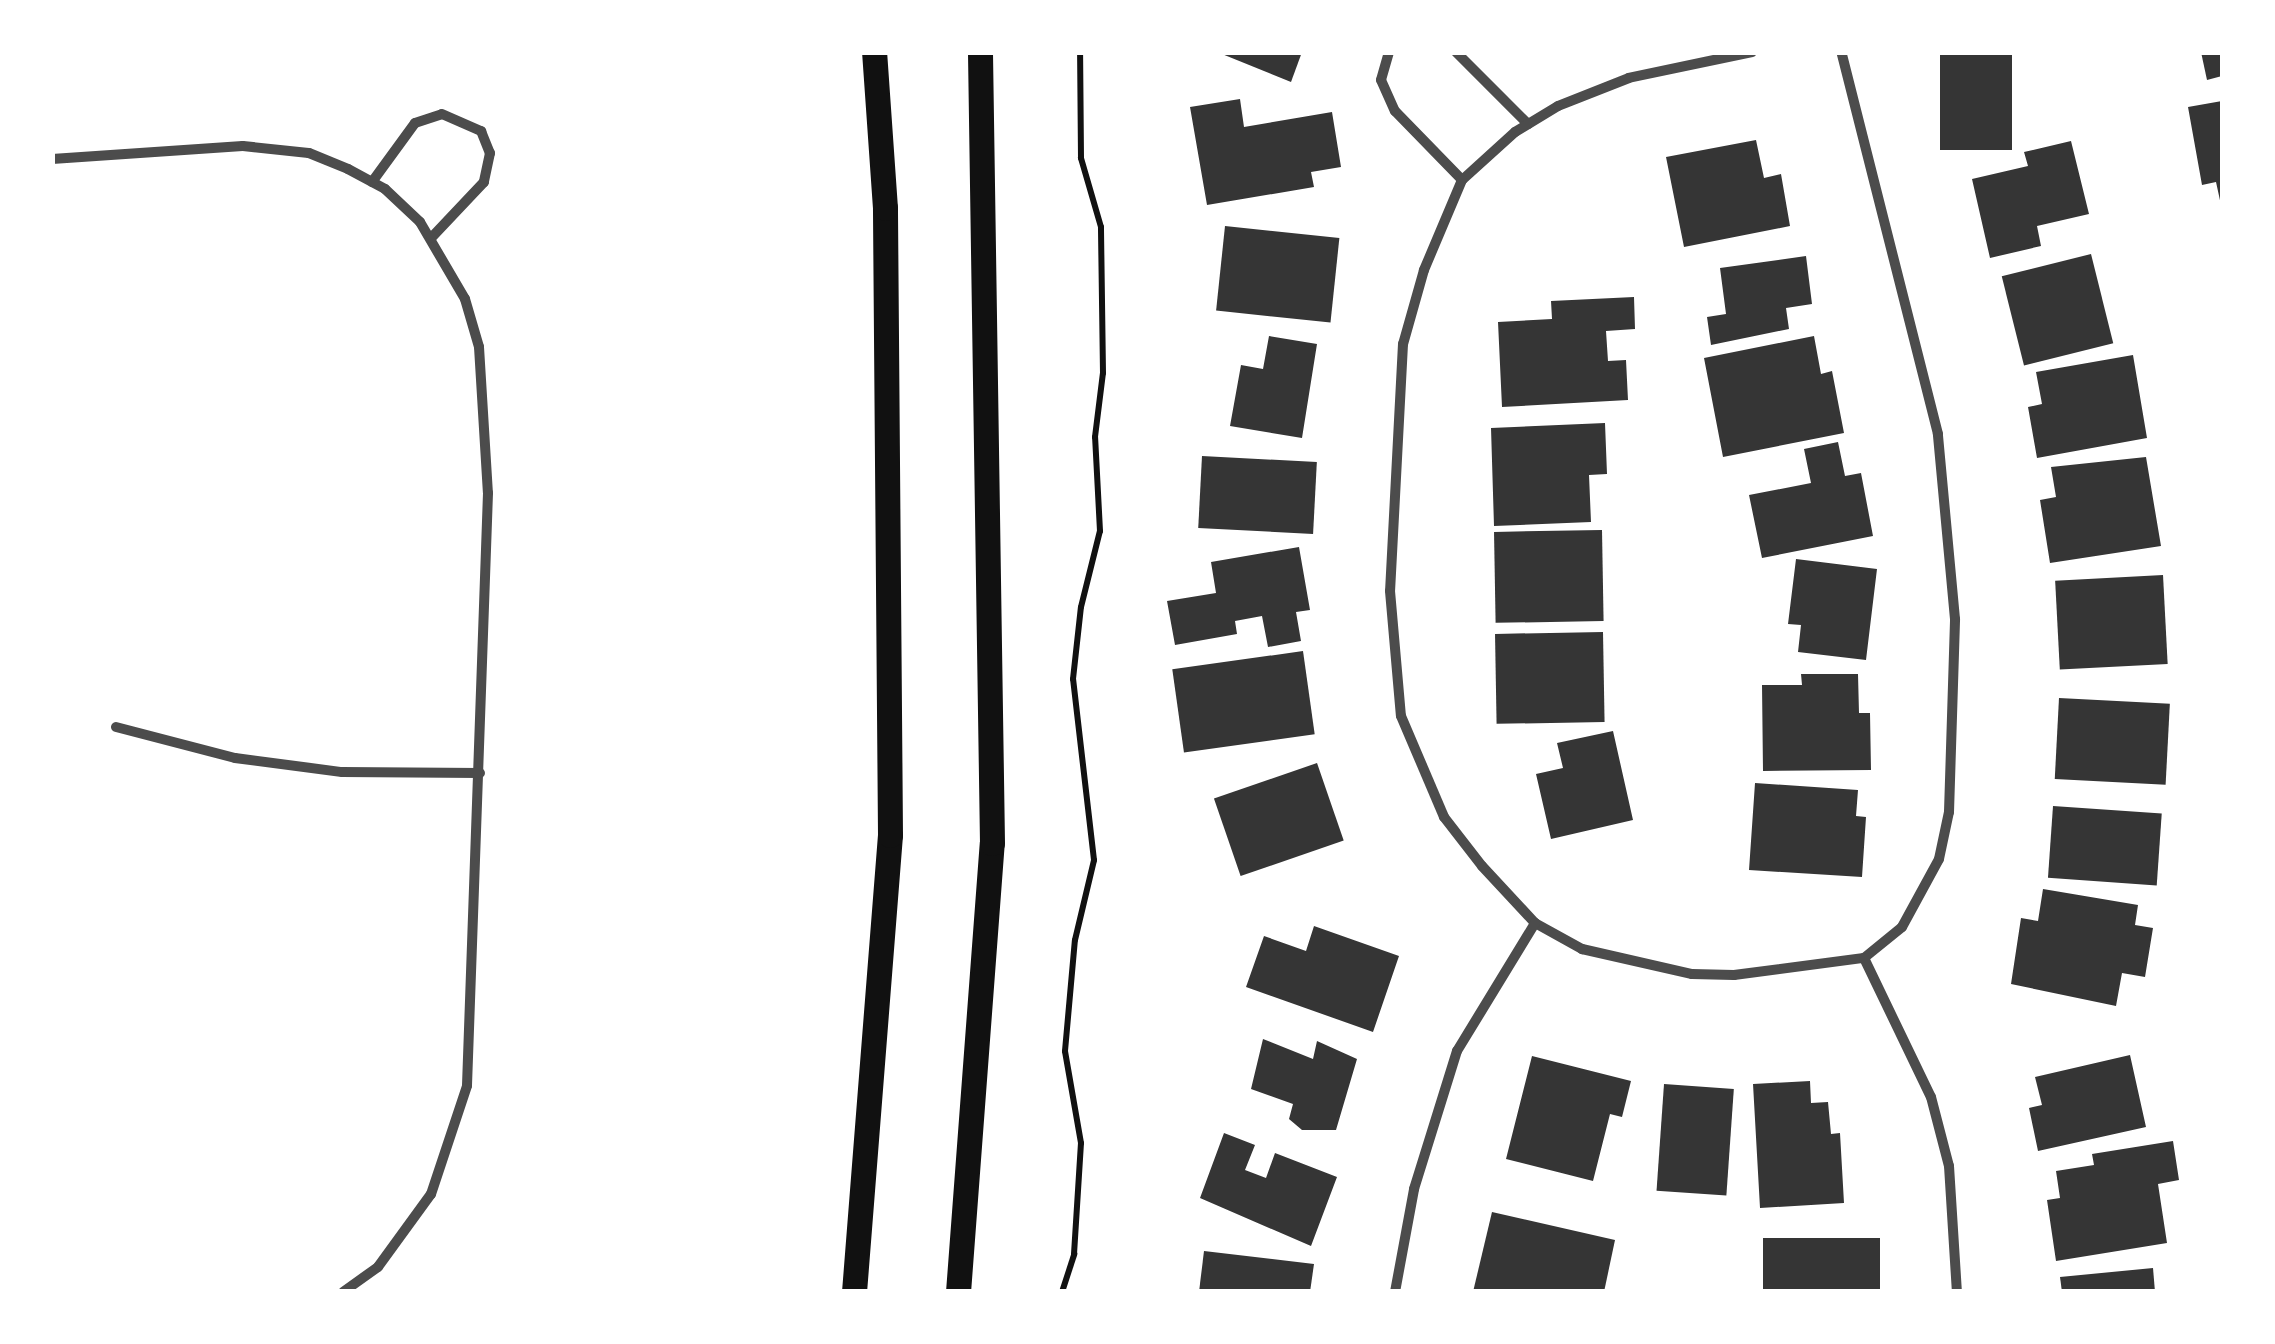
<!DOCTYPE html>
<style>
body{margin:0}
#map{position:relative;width:2275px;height:1344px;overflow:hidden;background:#fff;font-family:"IBM Plex Sans",sans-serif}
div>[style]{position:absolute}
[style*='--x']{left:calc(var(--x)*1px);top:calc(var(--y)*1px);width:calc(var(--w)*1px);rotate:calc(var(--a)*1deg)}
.building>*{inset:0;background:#353535;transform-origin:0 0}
.path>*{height:6px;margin:-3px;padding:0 3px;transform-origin:3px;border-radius:3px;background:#111}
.minor>*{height:10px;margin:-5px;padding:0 5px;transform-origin:5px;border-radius:5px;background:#4c4c4c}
.primary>*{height:25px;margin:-12.5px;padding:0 12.5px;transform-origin:12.5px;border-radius:12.5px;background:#111}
span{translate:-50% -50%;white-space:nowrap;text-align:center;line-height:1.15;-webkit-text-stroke:9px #fff;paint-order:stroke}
.frame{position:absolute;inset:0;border:55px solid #fff;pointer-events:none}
</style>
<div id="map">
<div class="building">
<div style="clip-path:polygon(1217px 52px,1302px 52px,1291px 82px)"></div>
<div style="left:1940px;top:52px;width:72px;height:98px"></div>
<div style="clip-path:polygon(2201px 52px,2222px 52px,2222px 76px,2207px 80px)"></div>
<div style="clip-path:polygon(1240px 99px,1244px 127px,1332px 112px,1341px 167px,1311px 172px,1314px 187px,1207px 205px,1190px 107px)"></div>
<div style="clip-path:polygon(2222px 101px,2222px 204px,2221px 205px,2216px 182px,2202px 185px,2188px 107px)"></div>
<div style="clip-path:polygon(1756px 140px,1764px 178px,1781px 174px,1790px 226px,1684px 247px,1666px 157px)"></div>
<div style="clip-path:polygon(2071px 141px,2089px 214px,2037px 226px,2041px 246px,1990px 258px,1972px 179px,2028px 166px,2024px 152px)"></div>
<div style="left:1225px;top:226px;width:115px;height:85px;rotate:6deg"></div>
<div style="left:2091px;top:254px;width:92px;height:92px;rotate:76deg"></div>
<div style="clip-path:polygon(1806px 256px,1812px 304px,1786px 308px,1789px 329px,1711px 345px,1707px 317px,1726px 314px,1720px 268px)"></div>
<div style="clip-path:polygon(1634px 297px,1635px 329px,1606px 331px,1608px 361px,1626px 360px,1628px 400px,1502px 407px,1498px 322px,1552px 319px,1551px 301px)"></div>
<div style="clip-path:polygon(1269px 336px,1317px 344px,1302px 438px,1230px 426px,1241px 365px,1263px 369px)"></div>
<div style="clip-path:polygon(1814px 336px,1821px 374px,1832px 371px,1844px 433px,1723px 457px,1704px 358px)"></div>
<div style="clip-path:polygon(2133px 355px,2147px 438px,2037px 458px,2028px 407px,2042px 404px,2036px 372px)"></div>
<div style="clip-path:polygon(1605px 423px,1607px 474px,1589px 475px,1591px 522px,1494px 526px,1491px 428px)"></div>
<div style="clip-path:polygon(1838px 442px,1845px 476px,1861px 473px,1873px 536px,1762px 558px,1749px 495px,1811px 483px,1804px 449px)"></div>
<div style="left:1202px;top:456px;width:115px;height:72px;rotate:3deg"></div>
<div style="clip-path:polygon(2146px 457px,2161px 546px,2050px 563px,2040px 500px,2056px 497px,2051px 467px)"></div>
<div style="left:1602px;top:530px;width:91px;height:108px;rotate:89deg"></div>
<div style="clip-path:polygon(1299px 547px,1310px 610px,1296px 612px,1301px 641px,1268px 647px,1262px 616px,1235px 621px,1237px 634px,1175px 645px,1167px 601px,1216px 593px,1211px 562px)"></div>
<div style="clip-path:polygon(1796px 559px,1877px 569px,1866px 660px,1798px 652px,1801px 625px,1788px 624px)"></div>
<div style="left:2163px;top:575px;width:89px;height:108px;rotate:87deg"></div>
<div style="left:1603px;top:632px;width:90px;height:108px;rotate:89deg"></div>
<div style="left:1303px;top:651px;width:84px;height:132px;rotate:82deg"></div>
<div style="clip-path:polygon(1801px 674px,1858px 674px,1859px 713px,1870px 713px,1871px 770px,1763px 771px,1762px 685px,1802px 685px)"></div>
<div style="left:2059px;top:698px;width:111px;height:81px;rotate:3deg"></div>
<div style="clip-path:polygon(1613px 731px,1633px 820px,1551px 839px,1536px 774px,1563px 768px,1557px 743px)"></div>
<div style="left:1317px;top:763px;width:82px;height:109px;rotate:71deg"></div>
<div style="clip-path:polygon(1755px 783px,1858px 790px,1856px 816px,1866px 817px,1862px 877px,1749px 870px)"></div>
<div style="left:2053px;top:806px;width:109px;height:72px;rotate:4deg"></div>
<div style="clip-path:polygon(2043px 889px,2138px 905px,2135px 925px,2153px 928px,2145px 977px,2122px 973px,2116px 1006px,2011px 984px,2021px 918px,2038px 921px)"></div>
<div style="clip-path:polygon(1314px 926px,1399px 956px,1373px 1032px,1246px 987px,1264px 936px,1306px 951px)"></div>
<div style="clip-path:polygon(1263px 1039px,1313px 1059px,1317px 1041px,1357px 1059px,1336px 1130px,1302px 1130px,1289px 1119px,1293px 1104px,1251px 1089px)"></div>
<div style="clip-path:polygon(2130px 1055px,2146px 1127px,2038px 1151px,2029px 1108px,2042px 1105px,2035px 1077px)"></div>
<div style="clip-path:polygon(1532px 1056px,1631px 1081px,1622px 1117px,1610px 1114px,1593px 1181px,1506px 1159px)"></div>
<div style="clip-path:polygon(1810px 1081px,1811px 1103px,1828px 1102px,1831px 1134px,1840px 1133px,1844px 1203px,1760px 1208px,1753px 1084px)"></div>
<div style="left:1664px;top:1084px;width:70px;height:107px;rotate:4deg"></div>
<div style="clip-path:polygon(1224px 1133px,1255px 1145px,1245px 1170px,1266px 1178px,1275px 1153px,1337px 1177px,1311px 1246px,1200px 1198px)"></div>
<div style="clip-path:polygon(2173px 1141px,2179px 1180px,2158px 1184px,2167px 1243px,2056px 1261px,2047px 1200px,2060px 1198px,2056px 1171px,2094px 1165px,2092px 1154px)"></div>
<div style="clip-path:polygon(1492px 1212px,1615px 1240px,1604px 1292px,1473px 1292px)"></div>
<div style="left:1763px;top:1238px;width:117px;height:54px"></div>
<div style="clip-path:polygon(1204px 1251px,1314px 1264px,1310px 1292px,1199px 1292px)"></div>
<div style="clip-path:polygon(2153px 1268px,2155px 1292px,2062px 1292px,2060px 1277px)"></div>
</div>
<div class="path">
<div style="--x:1062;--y:1292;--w:40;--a:-72"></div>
<div style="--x:1074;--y:1254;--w:111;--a:-86.4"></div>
<div style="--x:1081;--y:1143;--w:93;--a:-99.9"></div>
<div style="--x:1065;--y:1051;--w:111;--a:-84.9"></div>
<div style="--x:1075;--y:940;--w:82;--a:-76.6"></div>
<div style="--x:1094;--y:860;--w:182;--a:-96.6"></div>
<div style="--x:1073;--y:679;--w:72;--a:-83.7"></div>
<div style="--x:1081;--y:607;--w:78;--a:-76"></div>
<div style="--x:1100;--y:531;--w:94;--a:-93"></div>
<div style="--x:1095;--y:437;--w:64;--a:-82.9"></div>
<div style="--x:1103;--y:373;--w:146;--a:-90.8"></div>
<div style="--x:1101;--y:227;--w:72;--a:-106.2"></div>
<div style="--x:1081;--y:158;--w:106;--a:-90.5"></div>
</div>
<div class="minor">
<div style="--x:1389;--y:52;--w:29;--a:106"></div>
<div style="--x:1381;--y:80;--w:34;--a:66"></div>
<div style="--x:1395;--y:111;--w:96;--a:45.8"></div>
<div style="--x:1456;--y:52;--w:102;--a:45"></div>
<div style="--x:1752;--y:52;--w:126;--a:168.1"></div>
<div style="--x:1629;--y:78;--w:76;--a:158.5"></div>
<div style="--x:1558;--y:106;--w:50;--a:148.8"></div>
<div style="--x:1515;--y:132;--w:72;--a:137.8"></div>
<div style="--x:1462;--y:180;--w:98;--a:112.9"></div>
<div style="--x:1424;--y:270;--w:77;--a:105.8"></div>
<div style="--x:1403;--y:344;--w:247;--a:93"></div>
<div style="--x:1390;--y:591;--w:125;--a:85"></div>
<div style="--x:1401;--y:716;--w:110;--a:66.9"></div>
<div style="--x:1444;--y:817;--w:62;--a:52.2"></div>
<div style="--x:1482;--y:866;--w:78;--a:47.1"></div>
<div style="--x:1535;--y:923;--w:54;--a:29"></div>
<div style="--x:1582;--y:949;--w:113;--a:12.8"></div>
<div style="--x:1692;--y:974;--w:42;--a:1.4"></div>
<div style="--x:1734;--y:975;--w:131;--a:-7.5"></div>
<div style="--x:1864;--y:958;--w:49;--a:-39.2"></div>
<div style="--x:1902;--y:927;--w:77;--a:-61.4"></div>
<div style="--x:1939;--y:859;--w:48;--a:-78"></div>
<div style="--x:1949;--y:812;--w:193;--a:-88.2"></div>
<div style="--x:1955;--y:619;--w:186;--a:-95.3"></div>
<div style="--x:1938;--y:434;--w:394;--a:-104.2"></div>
<div style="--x:52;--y:159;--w:191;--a:-3.9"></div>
<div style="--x:243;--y:146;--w:66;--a:6.1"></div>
<div style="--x:309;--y:153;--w:42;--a:22.3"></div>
<div style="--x:348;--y:169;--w:42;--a:28.4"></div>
<div style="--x:385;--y:189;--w:48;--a:43.3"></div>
<div style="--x:420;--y:222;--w:89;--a:59.7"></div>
<div style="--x:465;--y:299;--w:50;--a:73.7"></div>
<div style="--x:479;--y:347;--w:146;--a:86.5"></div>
<div style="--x:488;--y:493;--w:593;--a:92.03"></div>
<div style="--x:467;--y:1086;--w:114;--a:108.4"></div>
<div style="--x:431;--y:1194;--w:90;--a:126"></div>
<div style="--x:378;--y:1267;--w:43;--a:144.5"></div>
<div style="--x:372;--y:182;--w:73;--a:-53.9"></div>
<div style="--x:415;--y:123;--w:28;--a:-18"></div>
<div style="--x:442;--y:114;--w:43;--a:23.6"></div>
<div style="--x:481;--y:131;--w:24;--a:68"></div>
<div style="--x:490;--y:153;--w:30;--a:102"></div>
<div style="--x:484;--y:182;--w:77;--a:133.4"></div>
<div style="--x:116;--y:727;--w:123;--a:14.6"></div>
<div style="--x:235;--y:758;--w:108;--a:7.5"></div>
<div style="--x:342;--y:772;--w:138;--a:0.4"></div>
<div style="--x:1864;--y:958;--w:154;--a:64.3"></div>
<div style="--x:1931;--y:1097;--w:71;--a:75.4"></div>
<div style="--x:1949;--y:1166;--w:126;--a:86.4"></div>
<div style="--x:1395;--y:1292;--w:105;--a:-79.5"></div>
<div style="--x:1414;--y:1189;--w:145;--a:-72.7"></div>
<div style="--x:1457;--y:1051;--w:150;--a:-58.6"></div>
</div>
<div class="primary">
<div style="--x:854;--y:1292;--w:458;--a:-85.5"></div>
<div style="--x:890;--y:835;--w:627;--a:-90.46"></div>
<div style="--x:885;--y:208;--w:156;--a:-94"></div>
<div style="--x:958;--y:1292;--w:450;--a:-85.7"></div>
<div style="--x:992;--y:843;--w:791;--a:-90.87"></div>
</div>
<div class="frame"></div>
</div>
